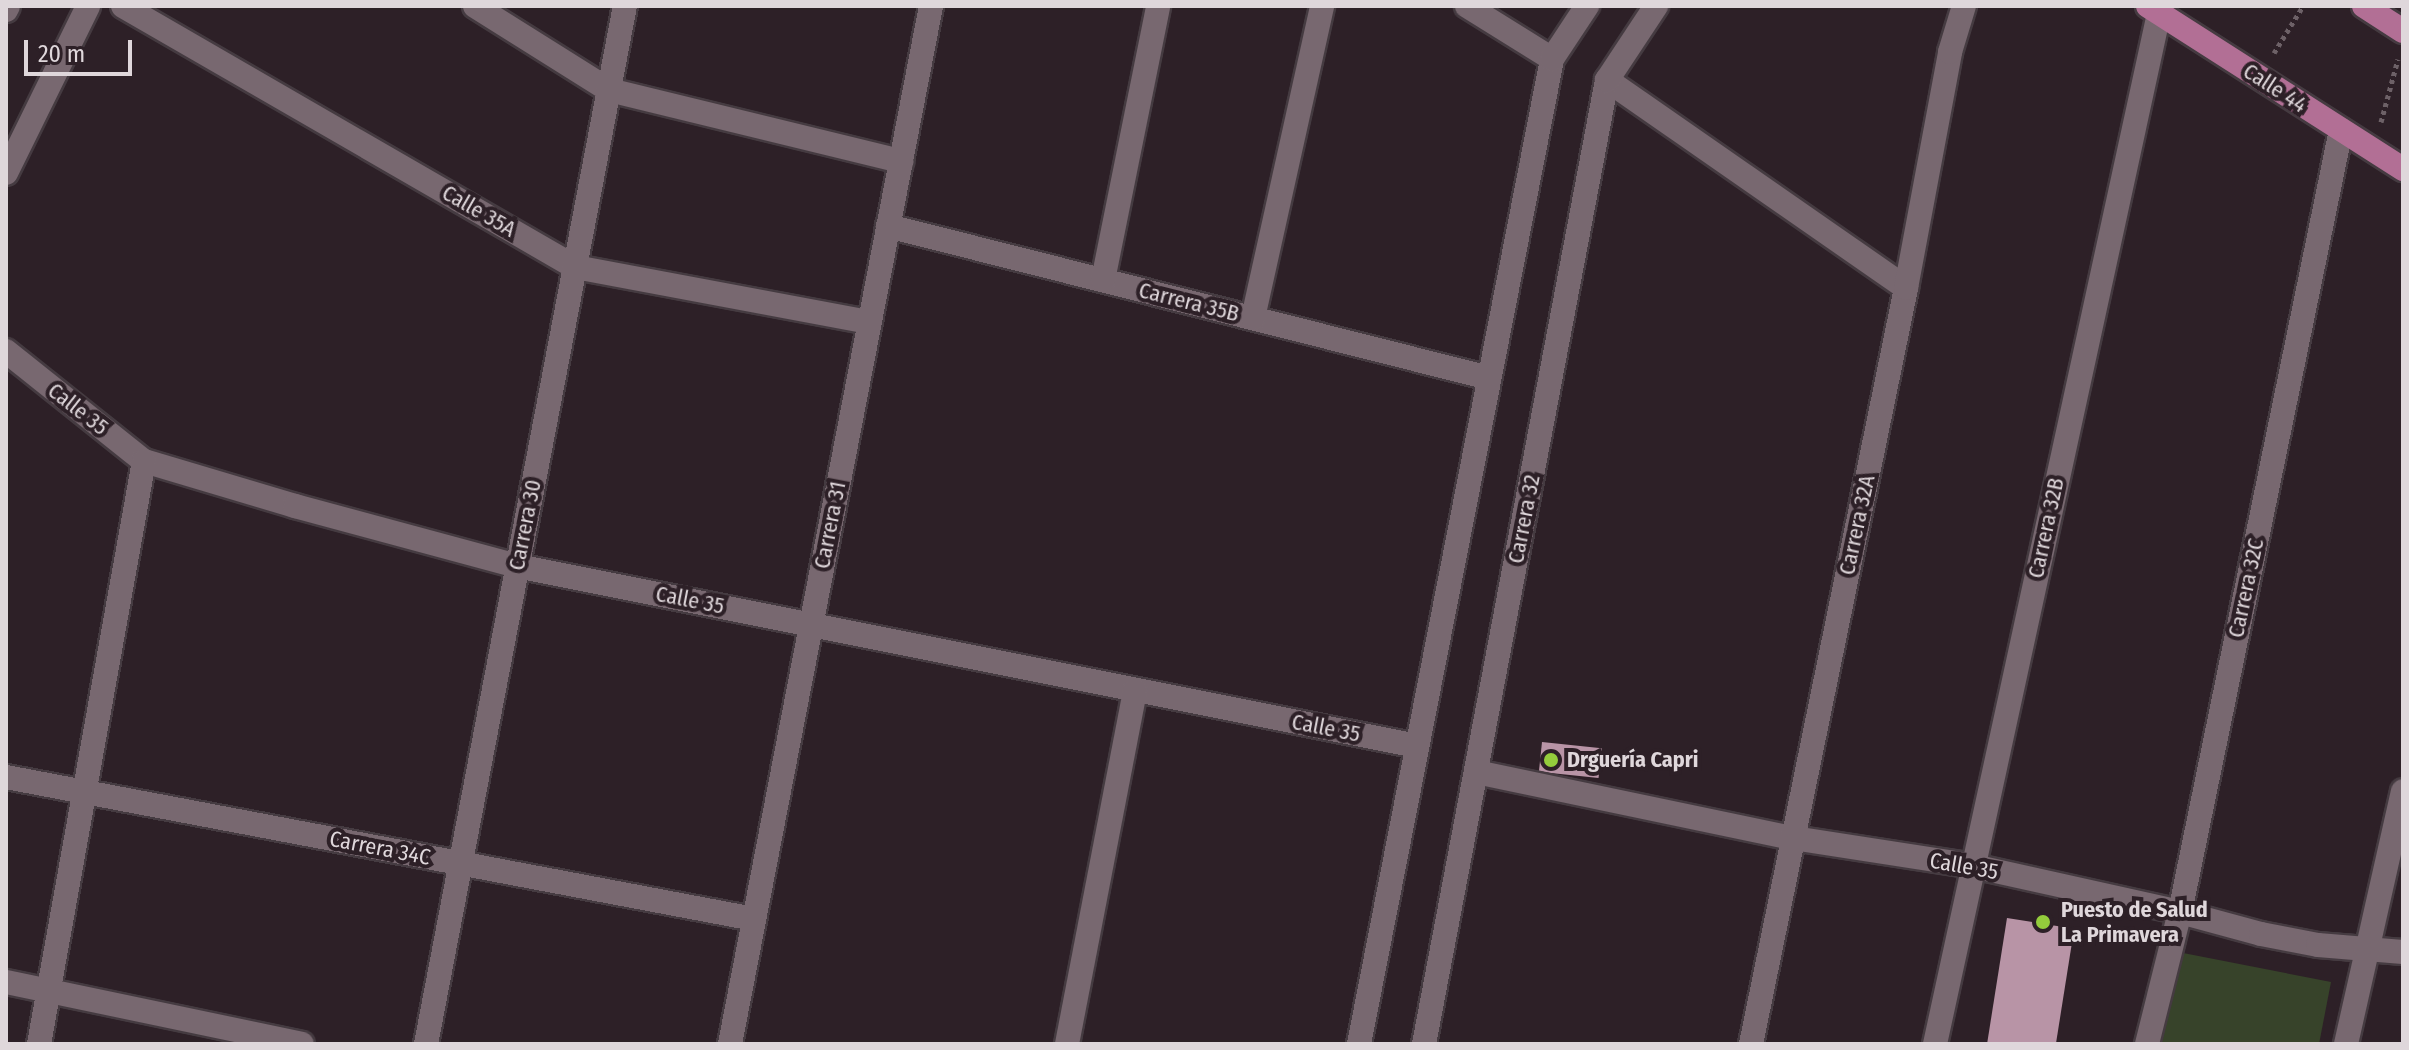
<!DOCTYPE html>
<meta charset="utf-8">
<style>
body{margin:0}
#map{position:relative;width:2409px;height:1050px;overflow:hidden;background:#2d2027;font-family:"Fira Sans Condensed",sans-serif}
div>[style]{position:absolute}
[style*='--x']{left:calc(var(--x)*1px);top:calc(var(--y)*1px);width:calc(var(--w)*1px);rotate:calc(var(--a)*1deg)}
.green>*{inset:0;background:#37432a}
.building>*{inset:0;background:#b894a6;transform-origin:0 0}
.path>*{height:5px;margin-top:-2.5px;transform-origin:0;background:repeating-linear-gradient(90deg,#6d6167 0 4px,transparent 0 8px)}
.roads{filter:drop-shadow(2px 0 #453b41) drop-shadow(-2px 0 #453b41) drop-shadow(0 2px #453b41) drop-shadow(0 -2px #453b41)}
.minor>*{height:24px;margin:-12px;padding:0 12px;transform-origin:12px;border-radius:12px;background:#786870}
.major>*{height:24px;margin:-12px;padding:0 12px;transform-origin:12px;border-radius:12px;background:#b26f95}
.dots>*{width:22px;height:22px;translate:-50% -50%;box-sizing:border-box;border:4px solid #2d2027;border-radius:50%}
span{translate:-50% -50%;white-space:nowrap;text-align:center;line-height:1.15;-webkit-text-stroke:8px #2d2027;paint-order:stroke}
.street-label{font-size:22px;color:#dfd7db}
.poi-label{font-size:22px;color:#dfd7db;font-weight:700}
.left{translate:0 -50%;text-align:left}
.frame{position:absolute;inset:0;border:8px solid #dfd7db;pointer-events:none}
.scale{position:absolute;left:24px;top:40px;width:108px;height:36px;box-sizing:border-box;border:4px solid #dfd7db;border-top:0;padding-left:10px;font-size:24px;line-height:28px;white-space:nowrap;color:#dfd7db;-webkit-text-stroke:6px #2d2027;paint-order:stroke}
</style>
<div id="map">
<div class="green">
<div style="clip-path:polygon(2178px 952px,2331px 982px,2319px 1044px,2159px 1044px)"></div>
</div>
<div class="building">
<div style="left:1542px;top:742px;width:60px;height:30px;rotate:6deg"></div>
<div style="left:2007px;top:918px;width:68px;height:128px;rotate:9deg"></div>
</div>
<div class="path">
<div style="--x:2274;--y:53;--w:55;--a:-58.3"></div>
<div style="--x:2381;--y:122;--w:65;--a:-74.9"></div>
</div>
<div class="roads">
<div class="minor">
<div style="--x:123;--y:6;--w:522;--a:30"></div>
<div style="--x:575;--y:267;--w:299;--a:10.6"></div>
<div style="--x:475;--y:6;--w:158;--a:32.1"></div>
<div style="--x:609;--y:90;--w:301;--a:13.7"></div>
<div style="--x:1467;--y:6;--w:100;--a:31.9"></div>
<div style="--x:6;--y:10;--w:4;--a:-63"></div>
<div style="--x:1607;--y:80;--w:364;--a:34.8"></div>
<div style="--x:6;--y:173;--w:186;--a:-63.8"></div>
<div style="--x:888;--y:226;--w:620;--a:14.19"></div>
<div style="--x:1103;--y:280;--w:279;--a:-78.6"></div>
<div style="--x:1253;--y:318;--w:320;--a:-77.5"></div>
<div style="--x:6;--y:351;--w:176;--a:38.6"></div>
<div style="--x:144;--y:461;--w:158;--a:16.6"></div>
<div style="--x:295;--y:506;--w:230;--a:15.1"></div>
<div style="--x:517;--y:566;--w:918;--a:11.31"></div>
<div style="--x:1476;--y:772;--w:324;--a:11.8"></div>
<div style="--x:1793;--y:838;--w:182;--a:8.8"></div>
<div style="--x:1973;--y:866;--w:212;--a:12.5"></div>
<div style="--x:2180;--y:912;--w:84;--a:15.2"></div>
<div style="--x:2261;--y:934;--w:58;--a:10.9"></div>
<div style="--x:2318;--y:945;--w:85;--a:4.7"></div>
<div style="--x:6;--y:777;--w:761;--a:10.75"></div>
<div style="--x:6;--y:982;--w:302;--a:11.8"></div>
<div style="--x:39;--y:1044;--w:592;--a:-79.79"></div>
<div style="--x:426;--y:1044;--w:1057;--a:-79.15"></div>
<div style="--x:730;--y:1044;--w:1057;--a:-79.04"></div>
<div style="--x:1067;--y:1044;--w:360;--a:-79.1"></div>
<div style="--x:1359;--y:1044;--w:1004;--a:-78.91"></div>
<div style="--x:1552;--y:59;--w:64;--a:-56.6"></div>
<div style="--x:1424;--y:1044;--w:981;--a:-79.25"></div>
<div style="--x:1607;--y:80;--w:89;--a:-56.5"></div>
<div style="--x:1751;--y:1044;--w:772;--a:-78.41"></div>
<div style="--x:1906;--y:288;--w:240;--a:-79.4"></div>
<div style="--x:1950;--y:52;--w:48;--a:-73.1"></div>
<div style="--x:1935;--y:1044;--w:1055;--a:-77.74"></div>
<div style="--x:2147;--y:1044;--w:136;--a:-76"></div>
<div style="--x:2180;--y:912;--w:798;--a:-78.37"></div>
<div style="--x:2346;--y:1044;--w:259;--a:-77.3"></div>
</div>
<div class="major">
<div style="--x:2148;--y:6;--w:303;--a:32.6"></div>
<div style="--x:2364;--y:6;--w:46;--a:32.7"></div>
</div>
</div>
<div class="dots">
<div style="left:1551px;top:760px;background:#94cc3c"></div>
<div style="left:2043px;top:922px;background:#94cc3c"></div>
</div>
<div class="street-label">
<span style="left:2275px;top:88px;rotate:33deg">Calle 44</span>
<span style="left:479px;top:211px;rotate:30deg">Calle 35A</span>
<span style="left:1189px;top:302px;rotate:14deg">Carrera 35B</span>
<span style="left:78px;top:409px;rotate:38deg">Calle 35</span>
<span style="left:1524px;top:519px;rotate:-79deg">Carrera 32</span>
<span style="left:525px;top:525px;rotate:-79deg">Carrera 30</span>
<span style="left:830px;top:525px;rotate:-79deg">Carrera 31</span>
<span style="left:1857px;top:525px;rotate:-78deg">Carrera 32A</span>
<span style="left:2046px;top:528px;rotate:-78deg">Carrera 32B</span>
<span style="left:2246px;top:588px;rotate:-78deg">Carrera 32C</span>
<span style="left:690px;top:600px;rotate:11deg">Calle 35</span>
<span style="left:1326px;top:728px;rotate:11deg">Calle 35</span>
<span style="left:380px;top:848px;rotate:11deg">Carrera 34C</span>
<span style="left:1964px;top:866px;rotate:10deg">Calle 35</span>
</div>
<div class="poi-label">
<span class="left" style="left:1567px;top:760px">Drguería Capri</span>
<span class="left" style="left:2061px;top:922px">Puesto de Salud<br>La Primavera</span>
</div>
<div class="frame"></div>
<div class="scale">20 m</div>
</div>
